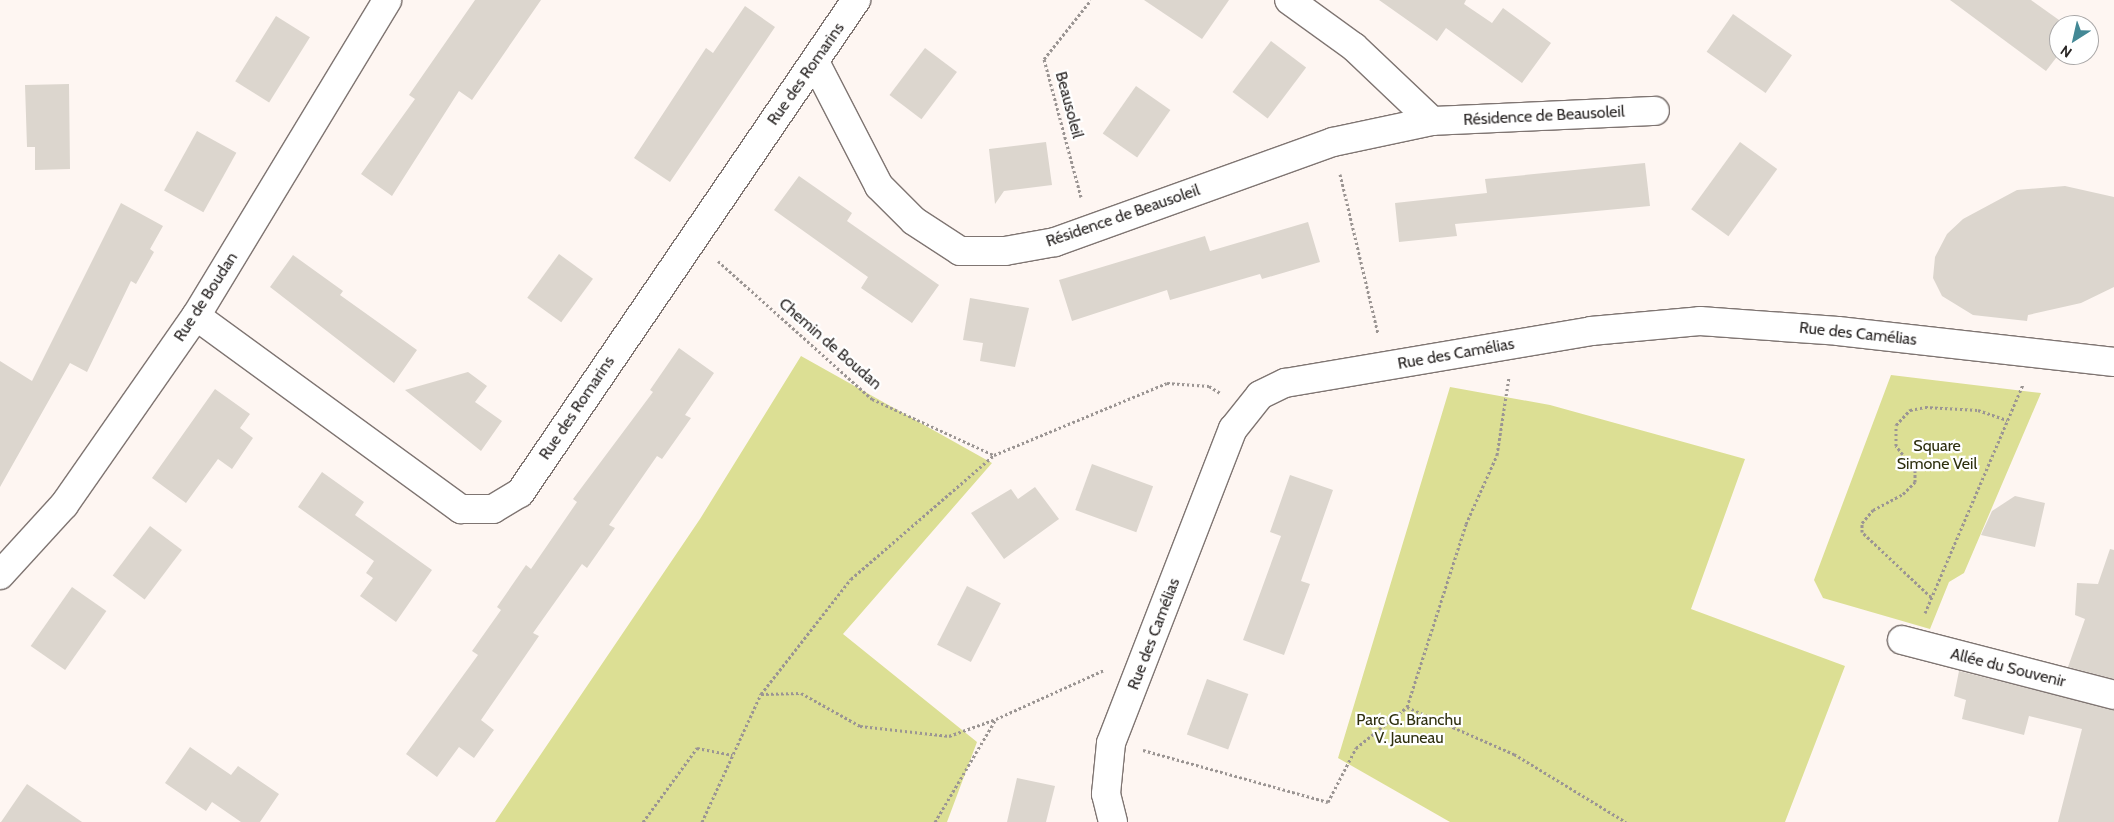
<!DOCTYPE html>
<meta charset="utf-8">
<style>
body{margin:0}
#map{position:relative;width:2114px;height:822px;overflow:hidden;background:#fef6f2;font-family:Cabin,sans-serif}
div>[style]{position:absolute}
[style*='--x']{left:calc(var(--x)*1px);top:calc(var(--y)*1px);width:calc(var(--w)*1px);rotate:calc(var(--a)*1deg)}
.green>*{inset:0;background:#dcdf94}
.building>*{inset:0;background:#dcd6ce;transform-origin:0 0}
.path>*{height:3px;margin-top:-1.5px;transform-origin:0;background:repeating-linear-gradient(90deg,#9b9593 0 2.5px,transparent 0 5px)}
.roads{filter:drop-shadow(1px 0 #7f7572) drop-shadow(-1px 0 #7f7572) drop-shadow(0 1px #7f7572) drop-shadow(0 -1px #7f7572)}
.minor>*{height:28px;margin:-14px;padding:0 14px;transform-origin:14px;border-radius:14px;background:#fff}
span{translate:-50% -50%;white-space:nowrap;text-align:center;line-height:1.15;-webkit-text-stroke:4.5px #fff;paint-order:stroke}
.street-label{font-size:16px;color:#282423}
.park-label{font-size:16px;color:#2e2f0e}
.north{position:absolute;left:2049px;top:15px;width:50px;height:50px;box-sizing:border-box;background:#fff;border:1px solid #a9a7a7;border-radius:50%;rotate:215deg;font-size:14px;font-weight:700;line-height:20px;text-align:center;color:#282423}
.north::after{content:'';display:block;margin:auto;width:18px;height:22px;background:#438895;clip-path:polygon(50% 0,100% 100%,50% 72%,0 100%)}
</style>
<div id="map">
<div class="green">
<div style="clip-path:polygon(801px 356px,992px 463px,843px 634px,977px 742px,947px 822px,495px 822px,700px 519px)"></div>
<div style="clip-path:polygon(1891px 375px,2041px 393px,1964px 573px,1949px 582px,1930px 629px,1823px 598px,1814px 580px)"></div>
<div style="clip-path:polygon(1450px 387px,1550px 405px,1745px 459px,1691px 609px,1845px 666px,1785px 822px,1450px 822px,1338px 758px)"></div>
</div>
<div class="building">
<div style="clip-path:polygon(475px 0,541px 0,472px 100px,459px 91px,392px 196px,361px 174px,415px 99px,409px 95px)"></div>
<div style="clip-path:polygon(1144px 0,1229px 0,1202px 39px)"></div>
<div style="clip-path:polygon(1379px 0,1466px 0,1464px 4px,1492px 23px,1503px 8px,1551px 43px,1522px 83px,1446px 28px,1437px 41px)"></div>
<div style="clip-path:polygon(1950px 0,2031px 0,2059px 20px,2059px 54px,2046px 71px)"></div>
<div style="clip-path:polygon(745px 6px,775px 27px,670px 182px,634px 158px,706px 48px,713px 53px)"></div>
<div style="left:1733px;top:14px;width:72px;height:46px;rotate:35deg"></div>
<div style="left:276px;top:16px;width:40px;height:77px;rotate:32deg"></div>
<div style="left:1271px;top:41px;width:44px;height:64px;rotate:37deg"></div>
<div style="left:925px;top:48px;width:40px;height:59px;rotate:37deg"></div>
<div style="clip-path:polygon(69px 84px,70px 169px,35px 170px,35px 147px,27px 147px,25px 85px)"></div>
<div style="left:1136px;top:86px;width:42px;height:58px;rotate:35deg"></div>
<div style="left:197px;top:131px;width:45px;height:68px;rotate:29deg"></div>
<div style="clip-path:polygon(1046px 142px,1052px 185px,1004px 191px,995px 204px,989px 149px)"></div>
<div style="left:1740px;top:142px;width:46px;height:83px;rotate:36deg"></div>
<div style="clip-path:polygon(1645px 163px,1650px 206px,1455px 224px,1457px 236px,1399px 242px,1395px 203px,1487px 193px,1485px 179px)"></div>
<div style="clip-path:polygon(799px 176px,852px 213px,847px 221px,939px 285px,912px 323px,861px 288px,868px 277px,774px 210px)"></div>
<div style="clip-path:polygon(2065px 186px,2114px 197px,2114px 287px,2081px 303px,2028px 315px,2027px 321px,1973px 315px,1942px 296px,1933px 278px,1935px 257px,1947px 234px,1963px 219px,2017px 190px)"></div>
<div style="clip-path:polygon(121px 203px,163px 226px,150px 249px,154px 252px,136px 284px,131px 281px,87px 372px,70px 363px,0 487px,0 361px,32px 381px)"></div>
<div style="clip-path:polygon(1308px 222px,1320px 262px,1262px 279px,1260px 274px,1170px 300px,1167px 290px,1072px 321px,1059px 280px,1205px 236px,1210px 251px)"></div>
<div style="left:559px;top:254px;width:42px;height:54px;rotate:36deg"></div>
<div style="clip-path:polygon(293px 255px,343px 291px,340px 295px,417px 350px,394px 383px,270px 287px)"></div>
<div style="clip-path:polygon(970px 298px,1029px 308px,1015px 367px,980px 361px,983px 343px,963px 340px)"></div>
<div style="clip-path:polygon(679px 348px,714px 373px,685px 415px,691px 418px,662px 459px,657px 456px,609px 525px,615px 528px,587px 568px,582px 564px,533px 633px,539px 636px,481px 720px,494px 730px,474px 758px,459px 747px,437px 777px,406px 754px,478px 655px,472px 651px,501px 610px,497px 607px,526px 565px,531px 569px,577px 502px,573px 499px,653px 392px,650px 390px)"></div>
<div style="clip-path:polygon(468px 372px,487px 386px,475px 402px,502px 421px,481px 451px,405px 390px)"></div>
<div style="clip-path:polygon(215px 389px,250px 414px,240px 428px,253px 438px,232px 469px,218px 459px,186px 503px,152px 478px)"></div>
<div style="left:1092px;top:464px;width:65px;height:49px;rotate:20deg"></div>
<div style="clip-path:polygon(322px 472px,364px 502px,355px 515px,432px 570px,396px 622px,360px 596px,373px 578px,366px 573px,374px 561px,298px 507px)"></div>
<div style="clip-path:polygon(1290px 475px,1333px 490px,1301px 581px,1310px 584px,1284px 655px,1243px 640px,1281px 536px,1270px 532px)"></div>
<div style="clip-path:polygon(1035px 487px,1059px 519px,1004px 559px,971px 513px,1011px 489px,1018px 499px)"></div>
<div style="clip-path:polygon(2015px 496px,2045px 503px,2035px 547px,1981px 535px,1992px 511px)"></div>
<div style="left:150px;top:526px;width:40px;height:62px;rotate:37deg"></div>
<div style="clip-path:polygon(2110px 549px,2114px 550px,2114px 679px,2068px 667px,2085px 619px,2075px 615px,2077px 583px,2098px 584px)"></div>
<div style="left:967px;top:586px;width:38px;height:66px;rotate:27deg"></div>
<div style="left:72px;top:587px;width:42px;height:72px;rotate:35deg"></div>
<div style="clip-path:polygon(1959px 671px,2114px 710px,2114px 822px,2058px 822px,2082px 729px,2029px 716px,2024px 735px,1962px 719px,1966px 700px,1954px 696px)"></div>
<div style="left:1207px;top:679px;width:44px;height:59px;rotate:20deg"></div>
<div style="clip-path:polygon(190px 747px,231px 775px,238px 766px,279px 794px,260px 822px,241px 822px,212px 802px,206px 811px,165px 783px)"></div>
<div style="clip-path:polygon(1017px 778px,1055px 786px,1046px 822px,1007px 822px)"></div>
<div style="clip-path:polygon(27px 784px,82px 822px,1px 822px)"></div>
</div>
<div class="path">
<div style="--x:1340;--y:174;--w:164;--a:76.6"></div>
<div style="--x:1081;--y:197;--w:143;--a:-105"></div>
<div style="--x:1044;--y:59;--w:75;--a:-51.5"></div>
<div style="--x:718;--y:261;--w:207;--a:41.9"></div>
<div style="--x:872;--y:399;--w:134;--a:24.7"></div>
<div style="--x:1931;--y:597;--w:95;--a:-136.7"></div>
<div style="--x:1862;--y:532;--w:9;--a:-90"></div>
<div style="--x:1862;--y:523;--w:17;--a:-50"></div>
<div style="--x:1873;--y:510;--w:34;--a:-28"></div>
<div style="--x:1903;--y:494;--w:17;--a:-45"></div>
<div style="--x:1915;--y:482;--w:12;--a:-90"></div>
<div style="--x:1915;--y:470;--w:31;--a:-128"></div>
<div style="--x:1896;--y:446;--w:21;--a:-90"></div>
<div style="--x:1896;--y:425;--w:21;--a:-47"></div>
<div style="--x:1910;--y:410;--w:15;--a:-11"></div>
<div style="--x:1925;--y:407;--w:53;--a:3.2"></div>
<div style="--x:1978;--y:410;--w:31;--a:19"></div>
<div style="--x:1925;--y:613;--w:249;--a:-66.8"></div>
<div style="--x:761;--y:694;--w:40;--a:-1.4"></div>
<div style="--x:801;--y:693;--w:68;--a:29.2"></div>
<div style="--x:860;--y:726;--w:90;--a:6.4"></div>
<div style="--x:949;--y:736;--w:50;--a:-19.9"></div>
<div style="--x:1407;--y:707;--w:192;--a:-72.1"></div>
<div style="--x:1466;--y:524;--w:76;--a:-65.8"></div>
<div style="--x:1497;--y:455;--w:79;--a:-81.3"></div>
<div style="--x:1143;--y:750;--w:192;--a:15.7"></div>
<div style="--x:1328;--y:802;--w:61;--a:-62.6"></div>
<div style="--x:1356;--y:748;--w:65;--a:-38.8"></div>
<div style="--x:1407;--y:707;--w:117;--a:23.7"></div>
<div style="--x:1514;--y:754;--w:131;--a:31.3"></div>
<div style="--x:643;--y:822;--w:92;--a:-53.9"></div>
<div style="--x:697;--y:748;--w:36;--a:11"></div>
<div style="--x:702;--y:822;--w:141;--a:-65.3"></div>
<div style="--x:761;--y:694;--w:146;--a:-52"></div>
<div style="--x:851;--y:579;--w:189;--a:-40.9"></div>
<div style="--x:994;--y:455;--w:187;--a:-22.6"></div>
<div style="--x:1167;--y:383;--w:42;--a:4.1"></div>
<div style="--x:1209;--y:386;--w:13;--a:32"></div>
<div style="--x:935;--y:822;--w:120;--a:-59.4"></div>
<div style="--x:996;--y:719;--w:119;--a:-24.4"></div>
</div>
<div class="roads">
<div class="minor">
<div style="--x:815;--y:62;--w:140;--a:62.7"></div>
<div style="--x:879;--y:186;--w:49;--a:45"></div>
<div style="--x:914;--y:221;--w:55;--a:33.1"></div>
<div style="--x:960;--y:251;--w:45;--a:0"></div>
<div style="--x:1005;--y:251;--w:51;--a:-10.2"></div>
<div style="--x:1055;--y:242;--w:295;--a:-19.8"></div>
<div style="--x:1333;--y:142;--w:101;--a:-12"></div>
<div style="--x:1432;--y:121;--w:108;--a:-136.5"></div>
<div style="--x:1354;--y:47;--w:80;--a:-144.1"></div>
<div style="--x:1432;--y:121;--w:223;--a:-2.6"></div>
<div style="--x:196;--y:316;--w:328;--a:36.1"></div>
<div style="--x:461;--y:509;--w:32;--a:0"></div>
<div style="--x:493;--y:509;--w:31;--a:-31"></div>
<div style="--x:520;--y:493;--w:597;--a:-55.72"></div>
<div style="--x:0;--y:575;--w:95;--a:-47.6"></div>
<div style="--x:64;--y:505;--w:231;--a:-55.1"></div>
<div style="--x:196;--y:316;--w:369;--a:-58.8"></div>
<div style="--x:1902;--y:640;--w:219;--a:14.5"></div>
<div style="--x:1113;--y:822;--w:29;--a:-104"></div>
<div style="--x:1106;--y:794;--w:51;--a:-84.4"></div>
<div style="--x:1111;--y:743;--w:337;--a:-68.8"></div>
<div style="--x:1233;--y:429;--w:43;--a:-51.5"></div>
<div style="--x:1260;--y:395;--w:28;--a:-26"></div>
<div style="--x:1285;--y:383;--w:310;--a:-9.6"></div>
<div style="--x:1591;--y:331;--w:109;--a:-5.2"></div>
<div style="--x:1700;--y:321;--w:138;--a:4.1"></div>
<div style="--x:1838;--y:331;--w:278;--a:6.4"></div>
</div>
</div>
<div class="street-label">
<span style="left:806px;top:74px;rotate:-55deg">Rue des Romarins</span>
<span style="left:1069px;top:105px;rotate:75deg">Beausoleil</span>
<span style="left:1544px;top:116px;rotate:-3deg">Résidence de Beausoleil</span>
<span style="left:1123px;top:216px;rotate:-19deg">Résidence de Beausoleil</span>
<span style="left:206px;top:297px;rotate:-57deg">Rue de Boudan</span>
<span style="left:1858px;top:334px;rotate:6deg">Rue des Camélias</span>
<span style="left:830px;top:344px;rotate:41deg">Chemin de Boudan</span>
<span style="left:1456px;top:354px;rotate:-10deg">Rue des Camélias</span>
<span style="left:577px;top:408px;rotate:-56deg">Rue des Romarins</span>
<span style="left:1154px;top:634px;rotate:-69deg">Rue des Camélias</span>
<span style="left:2008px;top:668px;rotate:14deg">Allée du Souvenir</span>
</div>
<div class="park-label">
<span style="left:1937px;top:455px">Square<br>Simone Veil</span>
<span style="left:1409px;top:729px">Parc G. Branchu<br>V. Jauneau</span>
</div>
<div class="north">N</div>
</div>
